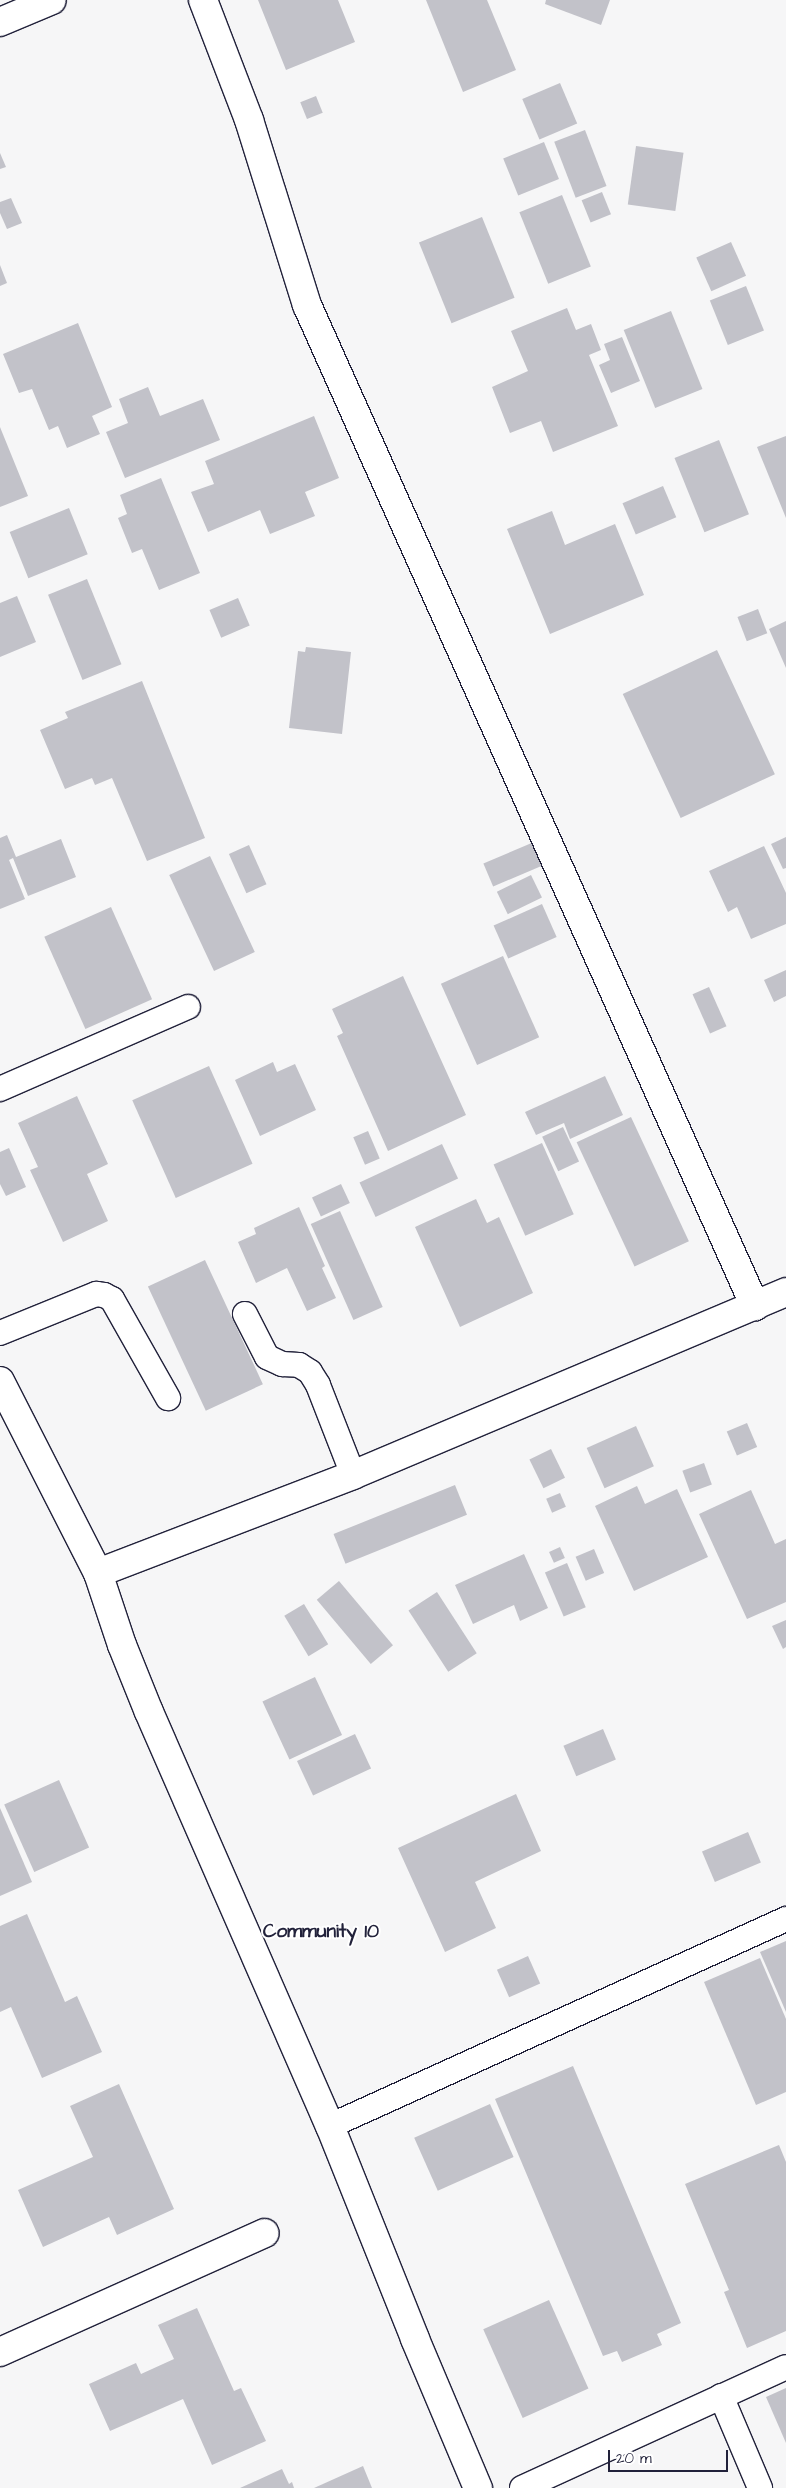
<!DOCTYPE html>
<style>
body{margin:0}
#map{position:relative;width:786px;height:2488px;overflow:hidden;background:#f6f6f7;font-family:"Architects Daughter",sans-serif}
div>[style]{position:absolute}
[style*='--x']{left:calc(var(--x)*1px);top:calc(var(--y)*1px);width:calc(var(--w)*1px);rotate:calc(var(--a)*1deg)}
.building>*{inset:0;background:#c2c2c9;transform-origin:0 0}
.roads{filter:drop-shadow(1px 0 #22223b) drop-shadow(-1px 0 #22223b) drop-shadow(0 1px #22223b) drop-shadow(0 -1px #22223b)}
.lane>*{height:24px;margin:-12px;padding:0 12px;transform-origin:12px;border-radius:12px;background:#fff}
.street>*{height:28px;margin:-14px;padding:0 14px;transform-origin:14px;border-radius:14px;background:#fff}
span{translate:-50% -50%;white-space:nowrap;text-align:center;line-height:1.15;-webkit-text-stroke:4px #fff;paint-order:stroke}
.district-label{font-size:19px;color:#22223b;font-weight:700}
.scale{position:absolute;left:608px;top:2450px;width:120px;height:22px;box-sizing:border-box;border:2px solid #22223b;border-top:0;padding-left:6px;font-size:15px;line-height:18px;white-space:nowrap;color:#22223b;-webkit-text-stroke:4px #fff;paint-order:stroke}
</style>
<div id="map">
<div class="building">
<div style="clip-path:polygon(258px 0,338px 0,355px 42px,286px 70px)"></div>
<div style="clip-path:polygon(426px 0,487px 0,516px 70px,463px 92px)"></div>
<div style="clip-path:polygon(546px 0,610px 0,601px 25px,545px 4px)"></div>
<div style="left:560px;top:83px;width:44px;height:41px;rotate:67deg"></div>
<div style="left:316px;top:96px;width:18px;height:17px;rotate:68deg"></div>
<div style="left:585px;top:130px;width:60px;height:33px;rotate:69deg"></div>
<div style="left:544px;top:142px;width:40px;height:44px;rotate:68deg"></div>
<div style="left:636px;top:146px;width:48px;height:59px;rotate:8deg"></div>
<div style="clip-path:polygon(0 153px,6px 167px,0 169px)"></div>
<div style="left:602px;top:192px;width:24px;height:22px;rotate:68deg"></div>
<div style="left:562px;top:195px;width:77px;height:46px;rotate:68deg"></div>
<div style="clip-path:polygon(11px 198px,22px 223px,7px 229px,0 213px,0 202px)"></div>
<div style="left:482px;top:217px;width:87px;height:68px;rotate:68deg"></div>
<div style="left:731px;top:242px;width:37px;height:38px;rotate:66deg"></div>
<div style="clip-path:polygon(0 265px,7px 283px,0 286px)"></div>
<div style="left:746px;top:286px;width:48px;height:39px;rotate:68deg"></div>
<div style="clip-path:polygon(567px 308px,576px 330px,591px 324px,601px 350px,589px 355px,618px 426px,553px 452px,541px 421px,510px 433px,492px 387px,528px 371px,511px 331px)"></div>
<div style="left:671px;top:311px;width:84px;height:51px;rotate:68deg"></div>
<div style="clip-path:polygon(78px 323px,112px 407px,92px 416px,100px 434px,67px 448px,58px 426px,49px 430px,32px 389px,19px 393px,3px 354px)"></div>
<div style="clip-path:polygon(622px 337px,640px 381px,611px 393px,599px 365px,610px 360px,604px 344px)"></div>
<div style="clip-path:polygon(148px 387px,160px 416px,203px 399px,220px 440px,125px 478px,106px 432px,128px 423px,119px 399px)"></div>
<div style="clip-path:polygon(314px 416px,339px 478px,305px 492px,315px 516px,270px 534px,260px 510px,208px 532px,191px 492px,214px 484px,205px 461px)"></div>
<div style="clip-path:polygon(0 427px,28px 496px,0 507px)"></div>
<div style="clip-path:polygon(786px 436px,786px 518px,757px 447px)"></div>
<div style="left:719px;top:440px;width:80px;height:48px;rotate:68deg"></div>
<div style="clip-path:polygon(161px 478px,200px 573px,159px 590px,142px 549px,132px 553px,118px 518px,127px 514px,120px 495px)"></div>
<div style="left:663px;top:486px;width:34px;height:44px;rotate:67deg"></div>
<div style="left:69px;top:508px;width:50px;height:64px;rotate:68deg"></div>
<div style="clip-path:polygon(552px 511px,565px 545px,615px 524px,644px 595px,550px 634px,507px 529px)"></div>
<div style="left:87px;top:579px;width:92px;height:42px;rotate:68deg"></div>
<div style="clip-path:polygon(17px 596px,36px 642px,0 657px,0 603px)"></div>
<div style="left:238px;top:598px;width:30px;height:31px;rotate:67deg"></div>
<div style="left:758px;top:609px;width:26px;height:22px;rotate:69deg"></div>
<div style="clip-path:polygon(786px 621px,786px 668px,769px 629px)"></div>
<div style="clip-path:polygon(306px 647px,351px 652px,342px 734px,289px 728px,298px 651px,305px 652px)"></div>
<div style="left:717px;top:650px;width:137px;height:104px;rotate:65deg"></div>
<div style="clip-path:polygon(142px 681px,205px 838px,147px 861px,112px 778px,95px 785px,92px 778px,65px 789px,40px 730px,68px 718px,65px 712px)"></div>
<div style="clip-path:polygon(7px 835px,16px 857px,61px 839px,76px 877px,28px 896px,13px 858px,9px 860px,25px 899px,0 909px,0 838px)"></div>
<div style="clip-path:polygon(786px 837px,786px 868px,783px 869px,771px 844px)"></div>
<div style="left:534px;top:842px;width:25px;height:55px;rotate:67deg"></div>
<div style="left:249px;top:845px;width:43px;height:22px;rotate:66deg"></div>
<div style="clip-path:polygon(764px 846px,786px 893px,786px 924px,751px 939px,737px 907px,728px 912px,709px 871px)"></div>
<div style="left:210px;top:856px;width:106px;height:45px;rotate:65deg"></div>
<div style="left:531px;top:875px;width:25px;height:38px;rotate:64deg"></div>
<div style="left:542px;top:904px;width:36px;height:53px;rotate:66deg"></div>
<div style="left:111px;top:907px;width:101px;height:73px;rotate:66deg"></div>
<div style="left:503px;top:956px;width:89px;height:68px;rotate:66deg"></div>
<div style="clip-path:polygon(786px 970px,786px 996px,774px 1002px,764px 980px)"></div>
<div style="clip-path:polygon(403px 976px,466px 1115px,388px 1151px,337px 1036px,343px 1033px,332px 1009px)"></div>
<div style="left:709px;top:987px;width:43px;height:18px;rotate:66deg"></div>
<div style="clip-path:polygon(273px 1062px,277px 1072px,295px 1064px,316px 1110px,260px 1136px,235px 1080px)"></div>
<div style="left:209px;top:1066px;width:107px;height:84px;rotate:66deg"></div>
<div style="clip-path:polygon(605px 1076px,623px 1115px,570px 1139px,564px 1123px,536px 1135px,525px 1112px)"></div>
<div style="clip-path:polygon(77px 1096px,108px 1164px,87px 1174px,108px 1221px,63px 1242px,30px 1170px,38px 1167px,18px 1123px)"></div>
<div style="left:631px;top:1117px;width:137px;height:60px;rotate:65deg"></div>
<div style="left:563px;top:1127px;width:38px;height:23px;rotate:65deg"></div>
<div style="left:368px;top:1131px;width:30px;height:16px;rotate:67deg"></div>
<div style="left:542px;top:1143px;width:78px;height:53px;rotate:66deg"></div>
<div style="left:442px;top:1144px;width:38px;height:91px;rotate:65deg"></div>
<div style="clip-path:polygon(9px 1148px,26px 1187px,6px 1196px,0 1184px,0 1152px)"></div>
<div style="left:341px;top:1184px;width:21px;height:32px;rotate:65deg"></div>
<div style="clip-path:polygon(476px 1199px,487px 1223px,499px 1217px,533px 1293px,460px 1327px,415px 1227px)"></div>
<div style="clip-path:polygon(299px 1207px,325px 1266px,322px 1268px,336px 1298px,307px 1311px,287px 1268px,256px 1283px,238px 1242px,256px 1234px,254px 1228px)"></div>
<div style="left:340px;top:1211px;width:105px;height:32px;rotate:66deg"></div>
<div style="left:205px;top:1260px;width:137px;height:63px;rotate:65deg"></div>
<div style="left:747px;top:1423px;width:26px;height:22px;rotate:67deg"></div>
<div style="left:636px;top:1426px;width:44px;height:54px;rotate:66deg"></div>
<div style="left:551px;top:1449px;width:32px;height:24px;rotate:64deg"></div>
<div style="left:704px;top:1463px;width:23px;height:23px;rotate:70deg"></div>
<div style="left:455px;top:1485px;width:32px;height:131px;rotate:68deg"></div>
<div style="clip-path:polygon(637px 1486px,645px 1504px,677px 1489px,708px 1557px,634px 1591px,595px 1506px)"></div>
<div style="clip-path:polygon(751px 1490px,775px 1544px,786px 1539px,786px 1602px,747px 1619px,699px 1514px)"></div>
<div style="left:560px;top:1493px;width:15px;height:15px;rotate:67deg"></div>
<div style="left:560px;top:1547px;width:12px;height:12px;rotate:66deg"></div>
<div style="left:594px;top:1549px;width:26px;height:20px;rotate:67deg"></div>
<div style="clip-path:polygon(524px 1554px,548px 1608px,520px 1621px,514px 1605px,473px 1624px,455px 1585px)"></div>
<div style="left:567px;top:1563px;width:48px;height:24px;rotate:67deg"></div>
<div style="left:339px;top:1581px;width:84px;height:29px;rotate:50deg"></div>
<div style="left:437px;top:1592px;width:73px;height:34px;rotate:57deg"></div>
<div style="left:304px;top:1604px;width:47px;height:23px;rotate:59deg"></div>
<div style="clip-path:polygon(786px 1620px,786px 1647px,783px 1649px,772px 1626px)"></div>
<div style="left:315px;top:1677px;width:64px;height:58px;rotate:65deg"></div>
<div style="left:603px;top:1729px;width:33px;height:43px;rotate:67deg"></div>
<div style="left:355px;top:1734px;width:38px;height:64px;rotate:65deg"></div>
<div style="left:59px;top:1780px;width:74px;height:60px;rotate:66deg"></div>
<div style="clip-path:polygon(516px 1794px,541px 1851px,475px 1882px,496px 1928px,445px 1952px,398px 1848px)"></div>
<div style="clip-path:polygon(0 1808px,32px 1882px,0 1896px)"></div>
<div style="left:748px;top:1832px;width:33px;height:50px;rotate:67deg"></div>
<div style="clip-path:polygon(27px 1914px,65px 2002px,77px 1996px,102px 2052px,42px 2078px,11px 2007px,0 2012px,0 1926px)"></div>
<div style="clip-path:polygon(786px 1941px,786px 2012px,760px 1952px)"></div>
<div style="left:528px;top:1956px;width:30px;height:34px;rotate:66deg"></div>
<div style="clip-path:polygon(760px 1958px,786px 2019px,786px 2092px,756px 2105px,704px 1982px)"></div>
<div style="clip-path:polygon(573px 2066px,681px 2323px,657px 2334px,662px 2345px,622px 2362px,617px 2351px,603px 2356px,495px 2099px)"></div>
<div style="clip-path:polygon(119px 2084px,174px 2209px,117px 2235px,109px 2217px,43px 2247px,18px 2190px,93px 2157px,70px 2106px)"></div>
<div style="left:490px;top:2104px;width:58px;height:83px;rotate:66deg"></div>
<div style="clip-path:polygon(779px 2145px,786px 2162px,786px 2331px,747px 2348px,724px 2292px,729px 2290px,685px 2184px)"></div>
<div style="left:549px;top:2300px;width:97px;height:72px;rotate:66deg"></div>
<div style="clip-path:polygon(197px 2308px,234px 2391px,241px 2388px,266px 2441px,212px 2465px,183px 2399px,110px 2431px,89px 2384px,136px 2363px,141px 2374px,174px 2359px,158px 2325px)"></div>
<div style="clip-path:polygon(786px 2388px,786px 2443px,766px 2397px)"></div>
<div style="clip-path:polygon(363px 2466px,372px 2488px,314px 2488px)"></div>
<div style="clip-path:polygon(282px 2469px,289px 2484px,292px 2482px,294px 2488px,240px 2488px)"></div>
</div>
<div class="roads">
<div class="lane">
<div style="--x:0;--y:1089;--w:205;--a:-23.6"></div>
<div style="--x:245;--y:1314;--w:48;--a:62.9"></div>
<div style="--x:267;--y:1357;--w:17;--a:25"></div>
<div style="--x:282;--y:1364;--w:17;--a:3"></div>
<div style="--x:299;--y:1365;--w:13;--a:32"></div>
<div style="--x:310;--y:1372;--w:15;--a:58"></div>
<div style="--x:318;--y:1385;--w:97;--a:68.7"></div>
<div style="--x:0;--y:1333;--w:104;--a:-22.1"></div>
<div style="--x:96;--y:1294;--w:8;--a:7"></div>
<div style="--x:104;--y:1295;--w:9;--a:27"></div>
<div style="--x:112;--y:1299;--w:114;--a:60.5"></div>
<div style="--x:330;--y:2126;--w:501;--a:-24.42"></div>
<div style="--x:721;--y:2396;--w:100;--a:67"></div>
<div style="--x:522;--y:2488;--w:290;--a:-24.6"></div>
</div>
<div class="street">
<div style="--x:203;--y:0;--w:129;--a:69"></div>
<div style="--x:249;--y:120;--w:194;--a:72.6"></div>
<div style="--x:307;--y:305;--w:1097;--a:65.89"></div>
<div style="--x:0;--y:22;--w:56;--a:-22.9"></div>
<div style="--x:0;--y:1381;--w:216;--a:63"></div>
<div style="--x:98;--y:1573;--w:76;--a:71.6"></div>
<div style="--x:122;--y:1645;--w:72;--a:68.1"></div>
<div style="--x:149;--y:1712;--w:452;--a:66.4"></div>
<div style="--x:330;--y:2126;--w:229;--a:68.2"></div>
<div style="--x:415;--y:2339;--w:162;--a:67.1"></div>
<div style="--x:98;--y:1573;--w:273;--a:-21"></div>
<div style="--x:353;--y:1475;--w:470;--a:-22.9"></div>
<div style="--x:0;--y:2352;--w:290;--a:-24.2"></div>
</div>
</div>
<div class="district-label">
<span style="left:321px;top:1932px">Community 10</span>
</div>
<div class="scale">20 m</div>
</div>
